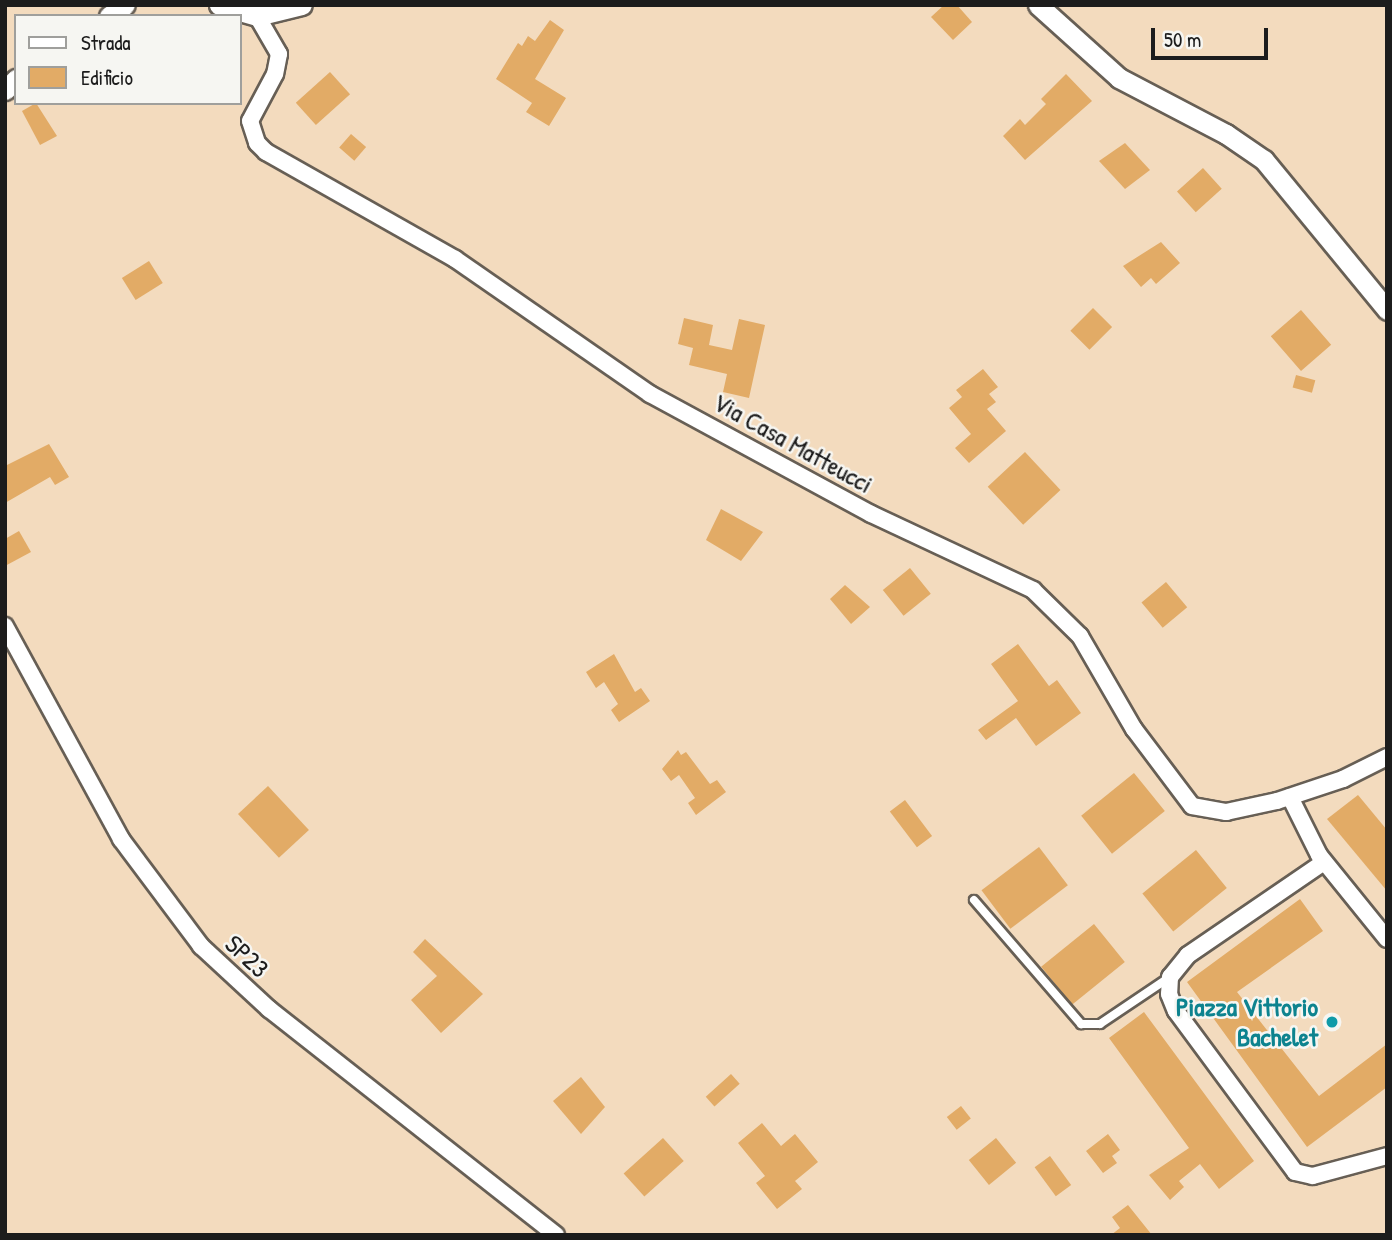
<!DOCTYPE html>
<style>
body{margin:0}
#map{position:relative;width:1392px;height:1240px;overflow:hidden;background:#f3dbbe;font-family:"Patrick Hand",sans-serif}
div>[style]{position:absolute}
[style*='--x']{left:calc(var(--x)*1px);top:calc(var(--y)*1px);width:calc(var(--w)*1px);rotate:calc(var(--a)*1deg)}
.building>*{inset:0;background:#e2ab66;transform-origin:0 0}
.roads{filter:drop-shadow(2px 0 #675f55) drop-shadow(-2px 0 #675f55) drop-shadow(0 2px #675f55) drop-shadow(0 -2px #675f55)}
.service>*{height:8px;margin:-4px;padding:0 4px;transform-origin:4px;border-radius:4px;background:#fff}
.minor>*{height:16px;margin:-8px;padding:0 8px;transform-origin:8px;border-radius:8px;background:#fff}
.tertiary>*{height:19px;margin:-9.5px;padding:0 9.5px;transform-origin:9.5px;border-radius:9.5px;background:#fff}
.dots>*{width:19px;height:19px;translate:-50% -50%;box-sizing:border-box;border:4px solid #f6f6f2;border-radius:50%}
span{translate:-50% -50%;white-space:nowrap;text-align:center;line-height:1.15;-webkit-text-stroke:5px #f6f6f2;paint-order:stroke}
.street-label{font-size:26px;color:#1c1c1c}
.culture-label{font-size:26px;color:#0d838f;font-weight:700}
.right{translate:-100% -50%;text-align:right}
.frame{position:absolute;inset:0;border:7px solid #1c1c1c;pointer-events:none}
.legend{position:absolute;left:14px;top:14px;width:228px;height:91px;box-sizing:border-box;background:#f6f6f2;border:2px solid #9f9f9c;margin:0;padding:9px 12px;list-style:none;font-size:21px;color:#1c1c1c}
.legend li{display:flex;align-items:center;gap:14px;height:35px}
.legend b{width:35px;border:2px solid #9f9f9c}
.scale{position:absolute;left:1151px;top:28px;width:117px;height:32px;box-sizing:border-box;border:4px solid #1c1c1c;border-top:0;padding-left:9px;font-size:21px;line-height:24px;white-space:nowrap;color:#1c1c1c;-webkit-text-stroke:5px #f6f6f2;paint-order:stroke}
</style>
<div id="map">
<div class="building">
<div style="clip-path:polygon(944px 5px,957px 5px,972px 22px,953px 40px,931px 17px)"></div>
<div style="clip-path:polygon(550px 20px,564px 30px,535px 79px,566px 98px,549px 126px,526px 112px,532px 103px,496px 79px,518px 43px,522px 46px,528px 36px,535px 41px)"></div>
<div style="left:330px;top:72px;width:30px;height:46px;rotate:48deg"></div>
<div style="clip-path:polygon(1066px 74px,1092px 101px,1025px 160px,1003px 136px,1020px 119px,1025px 125px,1046px 104px,1041px 99px)"></div>
<div style="clip-path:polygon(36px 103px,57px 136px,40px 145px,22px 111px)"></div>
<div style="left:351px;top:134px;width:20px;height:18px;rotate:41deg"></div>
<div style="clip-path:polygon(1125px 143px,1150px 170px,1125px 189px,1099px 161px)"></div>
<div style="left:1203px;top:168px;width:28px;height:35px;rotate:48deg"></div>
<div style="clip-path:polygon(1161px 242px,1180px 263px,1156px 284px,1151px 278px,1141px 287px,1123px 266px)"></div>
<div style="left:149px;top:261px;width:26px;height:32px;rotate:58deg"></div>
<div style="left:1093px;top:308px;width:27px;height:32px;rotate:45deg"></div>
<div style="left:1301px;top:310px;width:46px;height:40px;rotate:49deg"></div>
<div style="clip-path:polygon(684px 318px,713px 325px,709px 345px,732px 350px,739px 319px,765px 325px,749px 398px,723px 392px,727px 374px,689px 365px,693px 348px,678px 344px)"></div>
<div style="clip-path:polygon(983px 369px,998px 387px,989px 394px,996px 402px,987px 409px,1006px 431px,969px 463px,955px 448px,971px 434px,949px 408px,962px 397px,956px 390px)"></div>
<div style="left:1296px;top:375px;width:20px;height:13px;rotate:15deg"></div>
<div style="clip-path:polygon(49px 444px,69px 477px,55px 485px,50px 477px,5px 503px,5px 466px)"></div>
<div style="left:1025px;top:452px;width:52px;height:51px;rotate:47deg"></div>
<div style="clip-path:polygon(721px 509px,763px 532px,741px 561px,706px 540px)"></div>
<div style="clip-path:polygon(19px 531px,31px 552px,5px 566px,5px 539px)"></div>
<div style="left:910px;top:568px;width:33px;height:35px;rotate:51deg"></div>
<div style="left:1166px;top:582px;width:33px;height:32px;rotate:50deg"></div>
<div style="clip-path:polygon(845px 585px,870px 607px,851px 624px,830px 599px)"></div>
<div style="clip-path:polygon(1018px 644px,1049px 686px,1057px 680px,1081px 713px,1036px 746px,1016px 718px,986px 740px,978px 730px,1018px 701px,991px 664px)"></div>
<div style="clip-path:polygon(614px 654px,635px 692px,641px 688px,650px 701px,619px 722px,611px 710px,618px 704px,604px 682px,596px 688px,586px 672px)"></div>
<div style="clip-path:polygon(678px 750px,681px 755px,686px 752px,710px 784px,717px 780px,726px 792px,696px 815px,688px 803px,695px 798px,679px 775px,671px 781px,662px 769px)"></div>
<div style="left:1134px;top:773px;width:49px;height:68px;rotate:51deg"></div>
<div style="left:268px;top:786px;width:60px;height:41px;rotate:47deg"></div>
<div style="clip-path:polygon(1358px 795px,1387px 830px,1387px 891px,1327px 819px)"></div>
<div style="left:905px;top:800px;width:45px;height:19px;rotate:53deg"></div>
<div style="left:1039px;top:847px;width:48px;height:72px;rotate:53deg"></div>
<div style="left:1196px;top:850px;width:49px;height:69px;rotate:51deg"></div>
<div style="clip-path:polygon(1300px 899px,1323px 931px,1237px 992px,1319px 1096px,1387px 1044px,1387px 1087px,1307px 1147px,1187px 982px)"></div>
<div style="left:1094px;top:924px;width:49px;height:68px;rotate:51deg"></div>
<div style="clip-path:polygon(425px 939px,483px 994px,441px 1033px,411px 1000px,437px 976px,413px 952px)"></div>
<div style="clip-path:polygon(1144px 1012px,1254px 1161px,1219px 1189px,1200px 1164px,1179px 1181px,1184px 1187px,1170px 1200px,1149px 1175px,1189px 1148px,1109px 1038px)"></div>
<div style="left:731px;top:1074px;width:13px;height:34px;rotate:48deg"></div>
<div style="clip-path:polygon(581px 1077px,605px 1107px,581px 1134px,553px 1101px)"></div>
<div style="left:961px;top:1106px;width:16px;height:18px;rotate:52deg"></div>
<div style="clip-path:polygon(762px 1123px,781px 1146px,795px 1134px,818px 1162px,795px 1181px,802px 1189px,777px 1209px,756px 1183px,765px 1176px,738px 1143px)"></div>
<div style="clip-path:polygon(1108px 1134px,1120px 1150px,1112px 1156px,1117px 1163px,1103px 1173px,1086px 1151px)"></div>
<div style="left:663px;top:1138px;width:31px;height:53px;rotate:48deg"></div>
<div style="left:996px;top:1138px;width:32px;height:35px;rotate:51deg"></div>
<div style="left:1050px;top:1156px;width:36px;height:19px;rotate:54deg"></div>
<div style="clip-path:polygon(1128px 1205px,1152px 1235px,1111px 1235px,1120px 1228px,1112px 1217px)"></div>
</div>
<div class="roads">
<div class="service">
<div style="--x:974;--y:900;--w:164;--a:49.2"></div>
<div style="--x:1081;--y:1024;--w:19;--a:0"></div>
<div style="--x:1100;--y:1024;--w:84;--a:-33.9"></div>
</div>
<div class="minor">
<div style="--x:257;--y:16;--w:44;--a:59.9"></div>
<div style="--x:279;--y:54;--w:20;--a:101"></div>
<div style="--x:275;--y:74;--w:53;--a:118"></div>
<div style="--x:250;--y:121;--w:23;--a:72"></div>
<div style="--x:257;--y:143;--w:13;--a:45"></div>
<div style="--x:266;--y:152;--w:217;--a:29.5"></div>
<div style="--x:455;--y:259;--w:237;--a:34.7"></div>
<div style="--x:650;--y:394;--w:251;--a:28.5"></div>
<div style="--x:871;--y:514;--w:179;--a:25.1"></div>
<div style="--x:1033;--y:590;--w:66;--a:44.4"></div>
<div style="--x:1080;--y:636;--w:108;--a:59.9"></div>
<div style="--x:1134;--y:729;--w:96;--a:53"></div>
<div style="--x:1192;--y:806;--w:35;--a:10"></div>
<div style="--x:1226;--y:812;--w:52;--a:-12.2"></div>
<div style="--x:1277;--y:801;--w:70;--a:-18.4"></div>
<div style="--x:1343;--y:779;--w:49;--a:-26.6"></div>
<div style="--x:5;--y:626;--w:243;--a:61.4"></div>
<div style="--x:121;--y:839;--w:134;--a:53.2"></div>
<div style="--x:201;--y:946;--w:93;--a:42.8"></div>
<div style="--x:269;--y:1009;--w:365;--a:38.2"></div>
<div style="--x:1290;--y:797;--w:65;--a:63.4"></div>
<div style="--x:1319;--y:855;--w:108;--a:51"></div>
<div style="--x:1324;--y:862;--w:165;--a:145.6"></div>
<div style="--x:1188;--y:955;--w:28;--a:129"></div>
<div style="--x:1170;--y:977;--w:17;--a:93"></div>
<div style="--x:1169;--y:994;--w:18;--a:68"></div>
<div style="--x:1176;--y:1011;--w:200;--a:53.5"></div>
<div style="--x:1295;--y:1172;--w:18;--a:13"></div>
<div style="--x:1313;--y:1176;--w:77;--a:-15.1"></div>
</div>
<div class="tertiary">
<div style="--x:219;--y:5;--w:40;--a:16"></div>
<div style="--x:257;--y:16;--w:46;--a:-13.7"></div>
<div style="--x:1038;--y:5;--w:109;--a:42"></div>
<div style="--x:1119;--y:78;--w:121;--a:27.6"></div>
<div style="--x:1226;--y:134;--w:46;--a:34.4"></div>
<div style="--x:1264;--y:160;--w:194;--a:50.6"></div>
<div style="--x:109;--y:16;--w:19;--a:-35"></div>
<div style="--x:5;--y:90;--w:16;--a:-45"></div>
</div>
</div>
<div class="dots">
<div style="left:1332px;top:1022px;background:#0f9aa8"></div>
</div>
<div class="street-label">
<span style="left:793px;top:443px;rotate:29deg">Via Casa Matteucci</span>
<span style="left:247px;top:956px;rotate:43deg">SP23</span>
</div>
<div class="culture-label">
<span class="right" style="left:1318px;top:1022px">Piazza Vittorio<br>Bachelet</span>
</div>
<div class="frame"></div>
<ul class="legend">
<li><b style="height:9px;background:#fff"></b>Strada</li>
<li><b style="height:19px;background:#e2ab66"></b>Edificio</li>
</ul>
<div class="scale">50 m</div>
</div>
